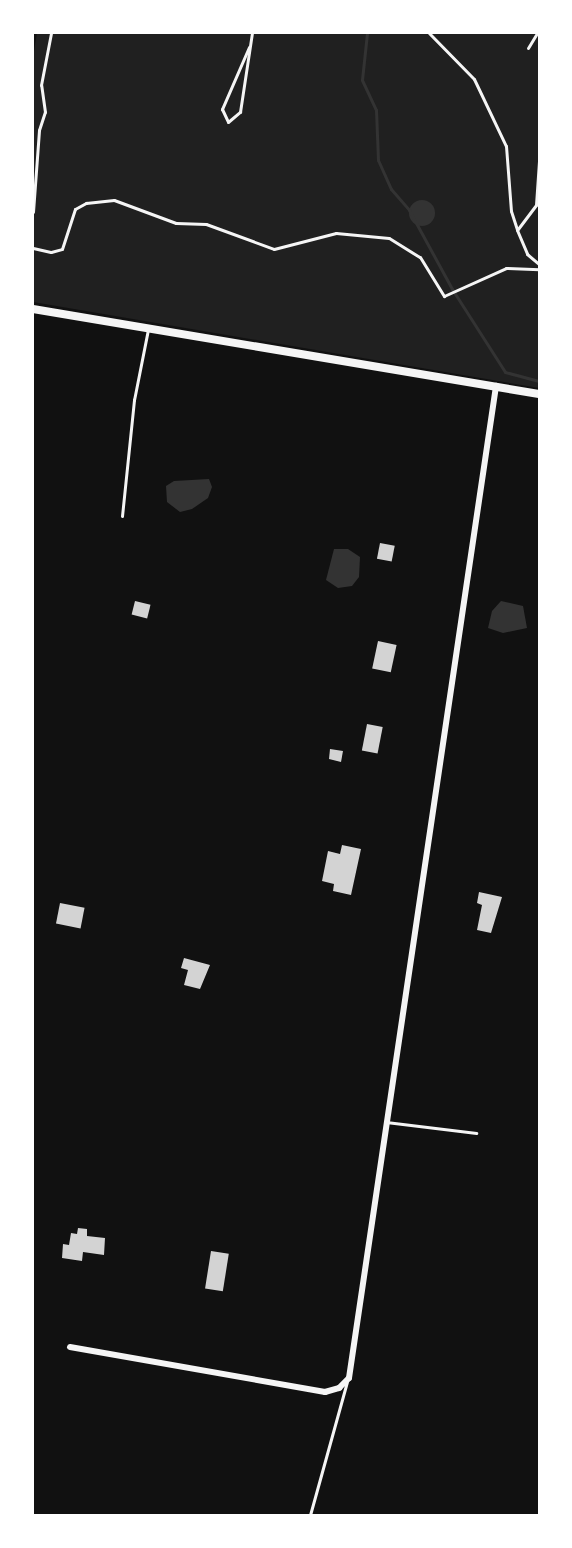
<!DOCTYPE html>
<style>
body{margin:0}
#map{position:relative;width:572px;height:1548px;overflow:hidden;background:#111;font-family:Arial,sans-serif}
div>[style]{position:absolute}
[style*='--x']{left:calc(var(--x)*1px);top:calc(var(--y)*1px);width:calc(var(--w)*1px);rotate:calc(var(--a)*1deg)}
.green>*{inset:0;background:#202020}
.water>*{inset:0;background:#333}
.round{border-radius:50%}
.stream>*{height:3px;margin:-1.5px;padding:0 1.5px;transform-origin:1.5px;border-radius:1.5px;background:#333}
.building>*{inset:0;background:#d3d3d3;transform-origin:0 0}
.service>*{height:3px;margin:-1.5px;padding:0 1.5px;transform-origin:1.5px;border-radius:1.5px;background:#f5f5f5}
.minor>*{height:6px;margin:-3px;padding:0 3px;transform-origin:3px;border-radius:3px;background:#f5f5f5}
.tertiary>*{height:8px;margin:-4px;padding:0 4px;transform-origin:4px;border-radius:4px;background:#f5f5f5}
span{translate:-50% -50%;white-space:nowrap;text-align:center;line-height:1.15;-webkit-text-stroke:5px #fff;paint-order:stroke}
.frame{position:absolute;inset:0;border:34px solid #fff;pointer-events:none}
</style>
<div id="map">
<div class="green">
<div style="clip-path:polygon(37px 33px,539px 33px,539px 388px,33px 302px,33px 57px)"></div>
</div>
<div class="water">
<div class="round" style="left:409px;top:200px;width:26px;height:26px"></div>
<div style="clip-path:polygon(209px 479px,212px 487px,208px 498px,192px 509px,180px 512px,167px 502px,166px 486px,174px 481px)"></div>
<div style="clip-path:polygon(334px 549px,348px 549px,360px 557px,359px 577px,352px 586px,338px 588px,326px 580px)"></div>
<div style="clip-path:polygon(501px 601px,523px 606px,527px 628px,503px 633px,488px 628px,492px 611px)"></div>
</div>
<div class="stream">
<div style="--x:367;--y:33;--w:47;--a:96.1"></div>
<div style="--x:362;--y:80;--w:33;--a:65"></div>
<div style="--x:376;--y:110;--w:50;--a:87.7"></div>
<div style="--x:378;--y:160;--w:32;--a:66"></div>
<div style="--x:391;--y:189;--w:28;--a:49"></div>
<div style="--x:409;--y:210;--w:90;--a:61.4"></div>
<div style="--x:452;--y:289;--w:98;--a:57.4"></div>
<div style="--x:505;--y:372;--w:35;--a:15"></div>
</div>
<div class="building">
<div style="left:380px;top:543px;width:15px;height:16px;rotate:11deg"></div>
<div style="left:135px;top:601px;width:16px;height:14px;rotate:14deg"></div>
<div style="left:378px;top:641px;width:19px;height:28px;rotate:12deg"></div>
<div style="left:367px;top:724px;width:16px;height:27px;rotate:11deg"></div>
<div style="clip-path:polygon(330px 749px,343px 751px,341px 762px,329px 759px)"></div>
<div style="clip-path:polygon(342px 845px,361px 849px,351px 895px,333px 891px,334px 884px,322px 881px,328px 851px,340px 854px)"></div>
<div style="clip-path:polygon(479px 892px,502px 897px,491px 933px,477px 930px,482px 905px,477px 903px)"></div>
<div style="left:60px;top:903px;width:25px;height:21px;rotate:11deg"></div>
<div style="clip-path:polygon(184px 958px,210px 965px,200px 989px,184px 985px,188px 970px,181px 968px)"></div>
<div style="clip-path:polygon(78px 1228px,87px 1229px,87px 1236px,105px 1238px,104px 1255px,83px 1252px,82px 1261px,62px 1258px,63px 1244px,69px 1245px,71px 1233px,77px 1234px)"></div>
<div style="left:211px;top:1251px;width:18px;height:38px;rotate:9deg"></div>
</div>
<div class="service">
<div style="--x:429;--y:33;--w:64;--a:45.6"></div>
<div style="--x:474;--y:79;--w:74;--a:64.5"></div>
<div style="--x:506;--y:146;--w:65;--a:85.6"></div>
<div style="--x:511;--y:211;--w:20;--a:72"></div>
<div style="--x:249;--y:47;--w:68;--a:113.5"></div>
<div style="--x:222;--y:109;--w:14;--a:65"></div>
<div style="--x:228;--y:122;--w:16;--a:-40"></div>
<div style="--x:240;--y:112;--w:80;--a:-81.4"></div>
<div style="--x:528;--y:48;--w:17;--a:-59"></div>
<div style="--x:539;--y:161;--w:44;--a:93.9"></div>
<div style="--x:536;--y:205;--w:31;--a:127"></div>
<div style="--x:517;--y:230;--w:26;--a:67"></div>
<div style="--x:527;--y:254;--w:16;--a:40"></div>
<div style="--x:33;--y:212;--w:82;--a:-85.8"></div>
<div style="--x:39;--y:130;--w:19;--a:-72"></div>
<div style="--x:45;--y:112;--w:27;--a:-98"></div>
<div style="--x:41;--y:85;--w:53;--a:-79.1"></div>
<div style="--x:33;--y:248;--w:18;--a:13"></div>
<div style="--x:51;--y:252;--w:11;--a:-15"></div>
<div style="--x:62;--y:249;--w:42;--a:-72"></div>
<div style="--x:75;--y:209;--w:13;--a:-29"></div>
<div style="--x:86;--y:203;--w:28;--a:-6"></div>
<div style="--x:114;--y:200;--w:66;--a:20.4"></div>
<div style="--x:176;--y:223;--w:30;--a:2"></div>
<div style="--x:206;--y:224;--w:72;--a:20.2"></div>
<div style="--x:274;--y:249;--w:64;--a:-14.5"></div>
<div style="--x:336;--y:233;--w:53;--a:5.4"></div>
<div style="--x:389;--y:238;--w:36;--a:32"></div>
<div style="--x:420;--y:257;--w:46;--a:58.4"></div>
<div style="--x:444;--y:296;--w:68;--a:-24.3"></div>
<div style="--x:506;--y:268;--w:33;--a:2"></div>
<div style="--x:122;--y:516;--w:117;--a:-84.1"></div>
<div style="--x:134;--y:400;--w:72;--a:-78.8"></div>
<div style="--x:386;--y:1122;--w:91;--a:7"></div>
<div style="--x:310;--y:1515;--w:138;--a:-74.5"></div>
</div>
<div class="minor">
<div style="--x:70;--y:1347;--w:259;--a:10"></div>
<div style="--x:325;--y:1392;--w:15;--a:-16"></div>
<div style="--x:339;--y:1388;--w:14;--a:-45"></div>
<div style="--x:349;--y:1378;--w:1003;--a:-81.57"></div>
</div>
<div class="tertiary">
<div style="--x:33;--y:309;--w:513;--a:9.54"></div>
</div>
<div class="frame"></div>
</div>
